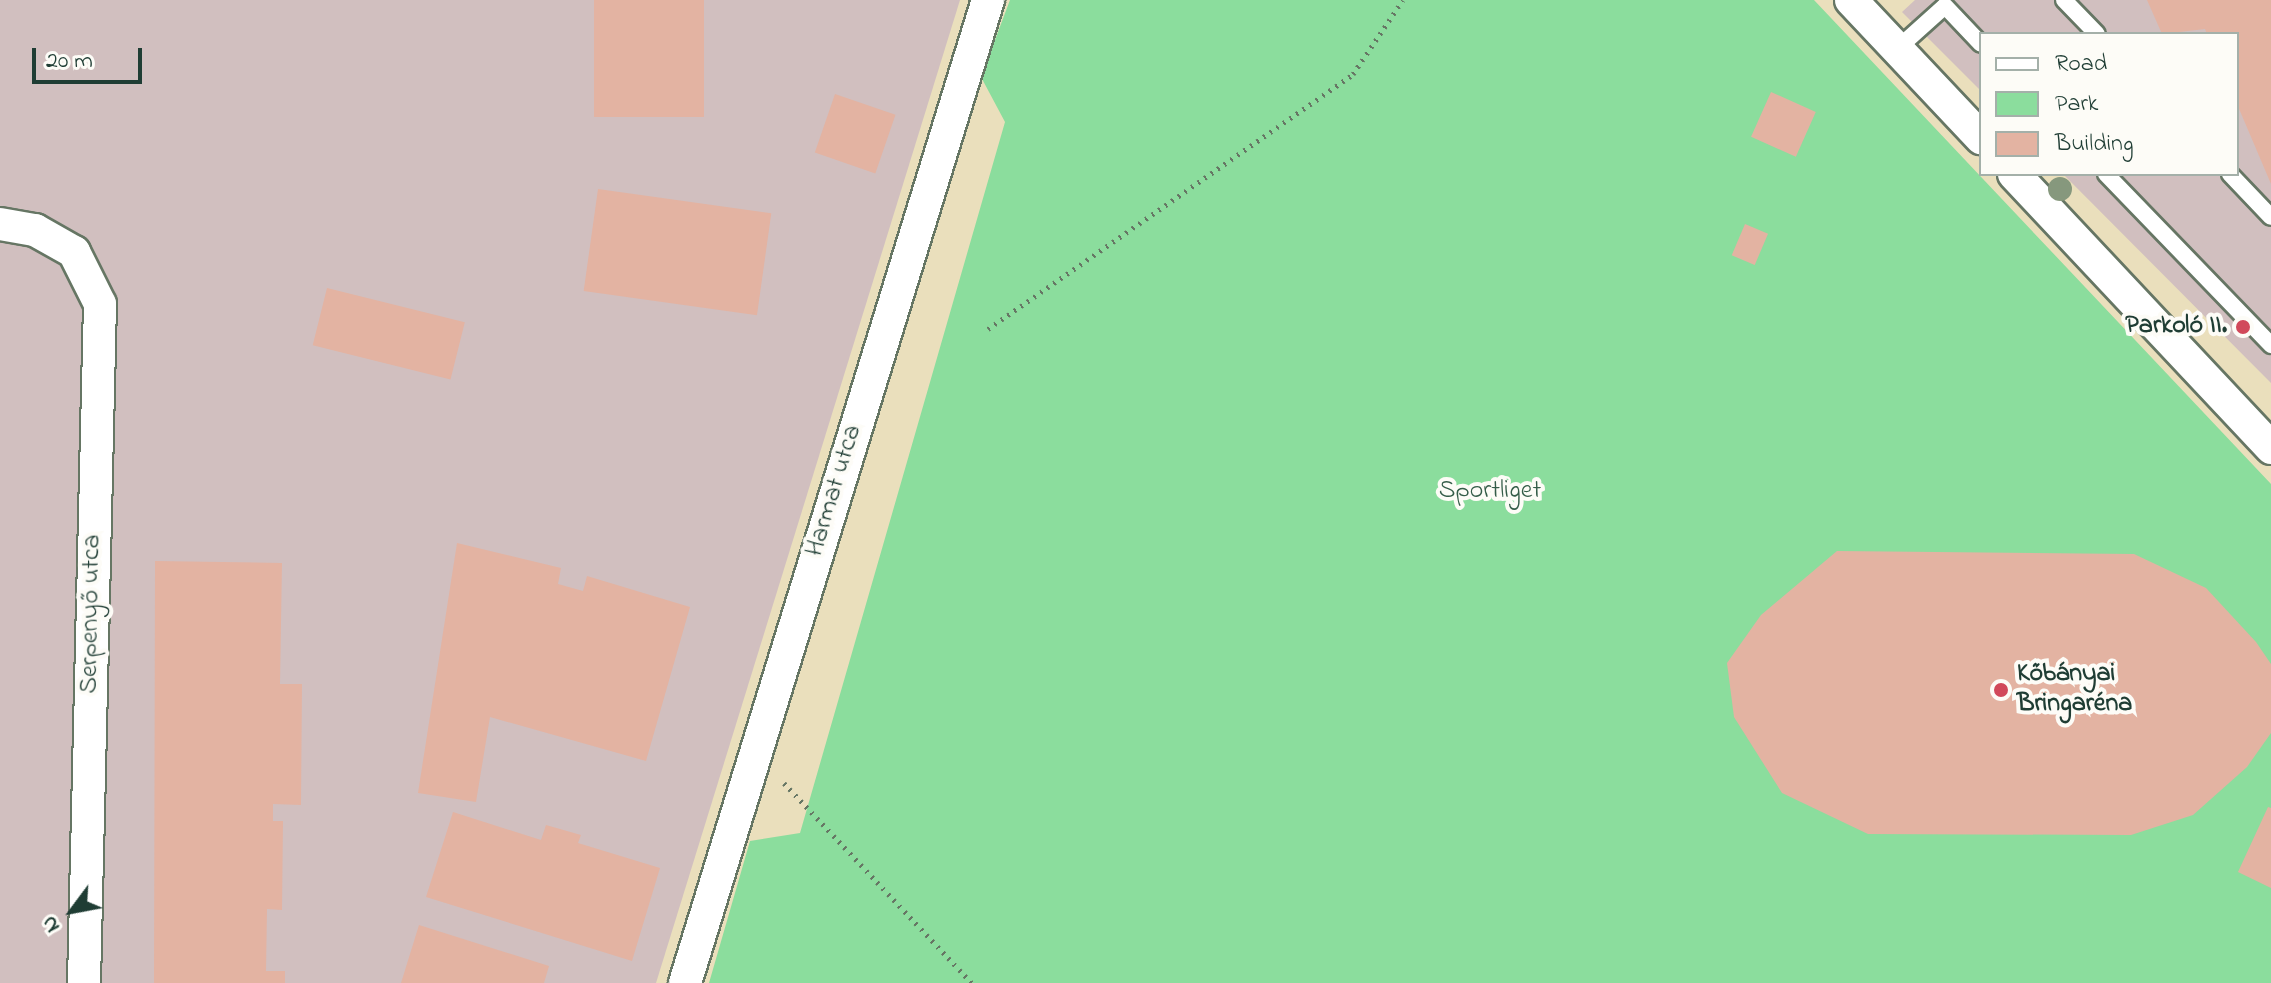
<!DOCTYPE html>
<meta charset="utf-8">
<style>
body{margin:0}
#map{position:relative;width:2271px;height:983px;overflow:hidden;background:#eadfbc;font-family:"Indie Flower",sans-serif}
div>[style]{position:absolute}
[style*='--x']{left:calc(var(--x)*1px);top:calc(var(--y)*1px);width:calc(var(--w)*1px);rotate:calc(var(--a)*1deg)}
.industrial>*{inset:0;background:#d1bfbf}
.green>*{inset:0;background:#8bdd9d}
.building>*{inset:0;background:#e3b3a2;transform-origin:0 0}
.path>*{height:5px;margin-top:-2.5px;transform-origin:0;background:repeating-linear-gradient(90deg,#667664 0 2px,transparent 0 8px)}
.roads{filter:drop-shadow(2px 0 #667664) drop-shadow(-2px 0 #667664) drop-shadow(0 2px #667664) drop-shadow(0 -2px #667664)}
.lane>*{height:16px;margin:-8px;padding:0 8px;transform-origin:8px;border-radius:8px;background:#fff}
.street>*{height:32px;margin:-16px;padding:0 16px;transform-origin:16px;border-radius:16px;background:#fff}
.trees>*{width:24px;height:24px;margin:-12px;border-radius:50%;background:#86987d}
.dots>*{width:22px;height:22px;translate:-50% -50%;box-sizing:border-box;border:4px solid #fdfcf7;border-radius:50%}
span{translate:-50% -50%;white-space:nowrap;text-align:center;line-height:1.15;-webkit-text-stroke:8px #fdfcf7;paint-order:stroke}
.poi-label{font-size:26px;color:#1f3d34;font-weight:700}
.right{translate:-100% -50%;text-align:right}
.left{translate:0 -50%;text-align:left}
.street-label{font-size:26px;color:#1f3d34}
.park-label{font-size:26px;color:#355d49}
.legend{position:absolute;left:1979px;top:32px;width:260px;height:144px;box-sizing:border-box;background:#fdfcf7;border:2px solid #a4b0a9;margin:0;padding:10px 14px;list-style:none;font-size:24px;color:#1f3d34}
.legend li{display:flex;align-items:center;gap:16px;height:40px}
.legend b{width:40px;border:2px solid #a4b0a9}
.north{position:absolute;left:32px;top:871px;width:80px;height:80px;-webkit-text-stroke:6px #fdfcf7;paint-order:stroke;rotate:238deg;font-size:22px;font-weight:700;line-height:32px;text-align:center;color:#1f3d34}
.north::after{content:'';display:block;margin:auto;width:28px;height:36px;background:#1f3d34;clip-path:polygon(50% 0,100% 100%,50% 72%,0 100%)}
.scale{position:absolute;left:32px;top:48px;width:110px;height:36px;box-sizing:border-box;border:4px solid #1f3d34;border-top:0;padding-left:10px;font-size:24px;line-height:28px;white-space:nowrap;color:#1f3d34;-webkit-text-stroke:6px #fdfcf7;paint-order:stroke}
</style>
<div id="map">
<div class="industrial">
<div style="clip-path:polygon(0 0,960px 0,656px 983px,0 983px)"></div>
<div style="clip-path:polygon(1915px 0,2271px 0,2271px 383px,2063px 174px,2237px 174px,2237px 34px,1981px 34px,1981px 91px,1902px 12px)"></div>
</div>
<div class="green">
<div style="clip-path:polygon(1010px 0,1814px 0,2271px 484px,2271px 983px,709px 983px,750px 841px,800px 833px,1005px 122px,981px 77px)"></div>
</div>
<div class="building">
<div style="left:594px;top:0;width:110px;height:117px"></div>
<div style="clip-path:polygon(2147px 0,2271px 0,2271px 184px,2237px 104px,2237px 34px,2207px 34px,2205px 29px,2162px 34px)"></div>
<div style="left:1771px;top:92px;width:49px;height:49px;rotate:24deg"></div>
<div style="left:835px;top:94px;width:64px;height:62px;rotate:19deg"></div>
<div style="left:598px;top:189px;width:175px;height:103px;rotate:8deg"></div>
<div style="left:1745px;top:224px;width:25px;height:34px;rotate:23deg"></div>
<div style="left:327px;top:288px;width:142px;height:59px;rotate:14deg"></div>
<div style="clip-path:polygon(457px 543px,561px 568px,558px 584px,583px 591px,587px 576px,690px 607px,646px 761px,490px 717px,476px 802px,418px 793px)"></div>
<div style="clip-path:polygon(1837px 551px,2134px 554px,2206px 588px,2256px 642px,2271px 664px,2271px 733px,2247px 767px,2193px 815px,2131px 835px,1868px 834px,1782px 793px,1734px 717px,1727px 663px,1761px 615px)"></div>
<div style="clip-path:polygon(155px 561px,282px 563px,280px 684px,302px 684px,301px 805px,273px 804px,273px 821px,283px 821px,282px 910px,267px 909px,266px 971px,285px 971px,285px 983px,154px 983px)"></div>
<div style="clip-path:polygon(2268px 807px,2271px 808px,2271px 888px,2238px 872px)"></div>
<div style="clip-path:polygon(453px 812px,541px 840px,546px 825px,581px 835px,578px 843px,660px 868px,632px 961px,426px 897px)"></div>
<div style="clip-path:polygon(419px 925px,549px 966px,544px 983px,401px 983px)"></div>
</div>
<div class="path">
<div style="--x:988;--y:329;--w:445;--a:-34.9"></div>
<div style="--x:1353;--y:74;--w:89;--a:-56"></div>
<div style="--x:784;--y:783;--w:274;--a:46.8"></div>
</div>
<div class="roads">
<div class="lane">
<div style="--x:2064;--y:0;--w:47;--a:45.9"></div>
<div style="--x:1897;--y:49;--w:64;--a:-41.9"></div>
<div style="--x:1945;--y:6;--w:52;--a:46.5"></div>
<div style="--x:2106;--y:174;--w:238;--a:46"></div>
<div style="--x:2230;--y:174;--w:59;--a:46.4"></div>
</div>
<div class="street">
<div style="--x:1851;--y:0;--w:190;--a:46.7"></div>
<div style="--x:2014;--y:174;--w:376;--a:46.8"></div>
<div style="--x:0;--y:224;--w:36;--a:10"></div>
<div style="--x:35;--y:230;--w:45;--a:29.4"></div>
<div style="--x:74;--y:252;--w:58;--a:63.4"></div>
<div style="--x:100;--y:304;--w:679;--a:91.35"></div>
<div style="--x:685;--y:983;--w:1029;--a:-72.87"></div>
</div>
</div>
<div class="trees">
<div style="left:2060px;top:189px"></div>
</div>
<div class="dots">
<div style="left:2243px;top:327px;background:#d1495b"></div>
<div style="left:2001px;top:690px;background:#d1495b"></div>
</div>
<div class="poi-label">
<span class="right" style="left:2227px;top:327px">Parkoló II.</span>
<span class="left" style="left:2017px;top:690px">Kőbányai<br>Bringaréna</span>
</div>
<div class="street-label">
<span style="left:835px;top:491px;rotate:-73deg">Harmat utca</span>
<span style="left:92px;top:614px;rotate:-89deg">Serpenyő utca</span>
</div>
<div class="park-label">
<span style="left:1490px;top:492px">Sportliget</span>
</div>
<ul class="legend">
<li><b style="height:10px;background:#fff"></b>Road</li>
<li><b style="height:22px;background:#8bdd9d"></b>Park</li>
<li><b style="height:22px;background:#e3b3a2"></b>Building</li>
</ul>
<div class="north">N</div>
<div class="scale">20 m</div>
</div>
